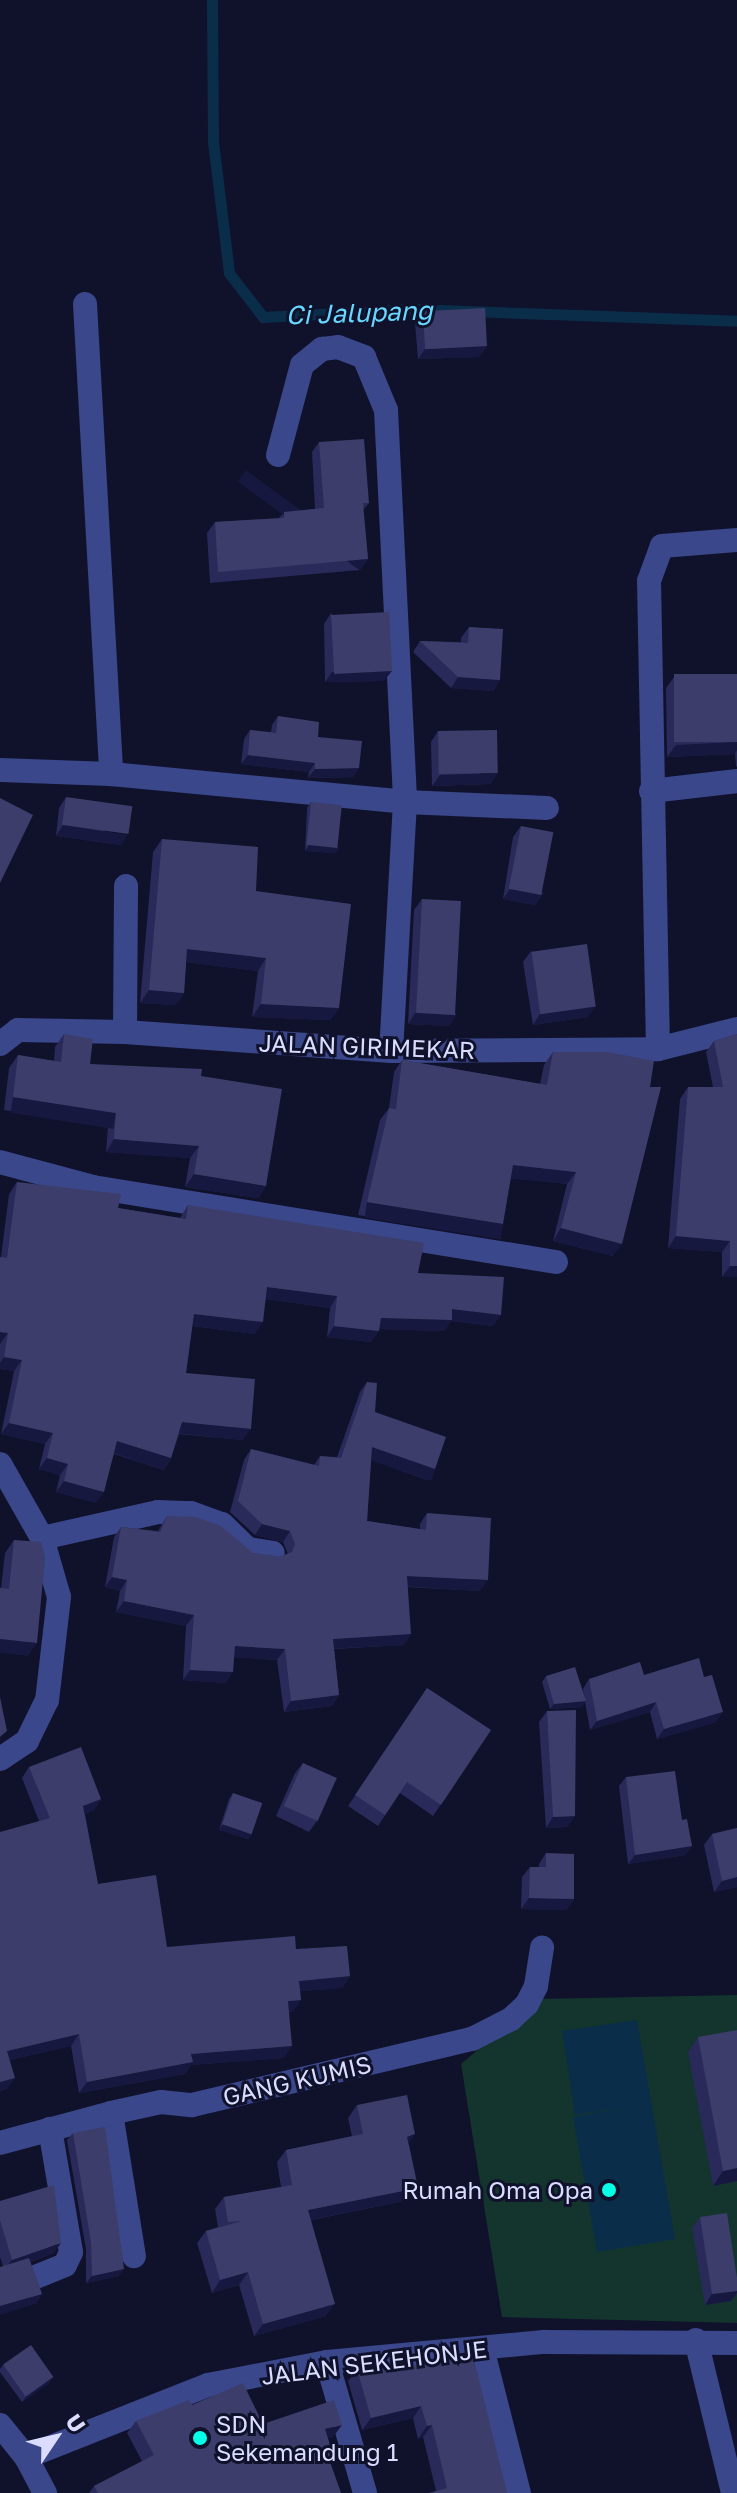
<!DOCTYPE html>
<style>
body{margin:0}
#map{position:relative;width:737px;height:2493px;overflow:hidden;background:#10112b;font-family:"Golos Text",sans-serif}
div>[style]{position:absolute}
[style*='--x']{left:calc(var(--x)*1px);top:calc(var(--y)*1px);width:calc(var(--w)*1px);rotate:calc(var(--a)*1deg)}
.green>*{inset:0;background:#13352d}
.water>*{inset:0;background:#0a2e4a}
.stream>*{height:11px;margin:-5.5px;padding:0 5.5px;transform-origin:5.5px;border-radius:5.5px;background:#0a2e4a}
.minor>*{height:24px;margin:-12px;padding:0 12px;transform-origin:12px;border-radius:12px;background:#3a478a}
.wall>*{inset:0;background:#292a59}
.shaded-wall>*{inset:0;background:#17183f;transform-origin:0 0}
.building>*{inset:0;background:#3c3d6a;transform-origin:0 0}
.dots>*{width:22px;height:22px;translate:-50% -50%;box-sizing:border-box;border:4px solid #10112b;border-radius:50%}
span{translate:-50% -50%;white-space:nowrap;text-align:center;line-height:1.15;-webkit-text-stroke:6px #10112b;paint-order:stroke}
.street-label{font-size:24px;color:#daddff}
.poi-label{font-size:24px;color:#daddff}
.right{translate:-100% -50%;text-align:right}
.left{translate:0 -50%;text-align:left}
.water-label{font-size:26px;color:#68d7ff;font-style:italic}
.north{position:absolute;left:16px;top:2397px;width:80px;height:80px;-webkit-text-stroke:6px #10112b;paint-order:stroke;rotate:55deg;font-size:22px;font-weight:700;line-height:32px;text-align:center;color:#daddff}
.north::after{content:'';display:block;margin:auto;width:28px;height:36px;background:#daddff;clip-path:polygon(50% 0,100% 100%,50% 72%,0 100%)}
</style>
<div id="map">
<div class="green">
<div style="clip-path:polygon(737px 1995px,737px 2323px,502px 2317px,461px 2064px,538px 1999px)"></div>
</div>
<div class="water">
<div style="clip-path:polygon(637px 2020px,675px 2239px,597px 2252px,573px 2117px,627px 2107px,575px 2115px,562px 2031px)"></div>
</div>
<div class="stream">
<div style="--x:212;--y:0;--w:142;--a:89.6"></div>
<div style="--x:213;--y:142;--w:132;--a:83"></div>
<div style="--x:229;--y:273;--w:56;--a:52.3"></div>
<div style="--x:263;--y:317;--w:150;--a:-3.1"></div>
<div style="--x:413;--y:309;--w:324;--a:2.1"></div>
</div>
<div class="minor">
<div style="--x:85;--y:304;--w:471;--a:86.8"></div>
<div style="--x:278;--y:455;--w:93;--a:-75.1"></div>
<div style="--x:302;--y:365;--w:26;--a:-39"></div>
<div style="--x:322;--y:349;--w:16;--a:-7"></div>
<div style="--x:338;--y:347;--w:28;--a:21"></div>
<div style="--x:364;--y:357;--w:57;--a:67.5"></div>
<div style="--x:386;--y:410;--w:392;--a:87.2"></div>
<div style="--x:405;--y:802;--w:249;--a:93.2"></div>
<div style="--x:0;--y:770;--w:111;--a:2.1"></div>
<div style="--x:111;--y:774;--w:295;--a:5.4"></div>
<div style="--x:405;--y:802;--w:142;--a:2.4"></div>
<div style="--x:651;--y:791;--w:87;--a:-6.6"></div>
<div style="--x:125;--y:1032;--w:146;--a:-89.6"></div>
<div style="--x:0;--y:1044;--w:23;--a:-38"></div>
<div style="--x:18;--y:1030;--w:107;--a:1.1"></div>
<div style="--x:125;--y:1032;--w:267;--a:4.1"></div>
<div style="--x:391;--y:1051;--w:267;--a:-0.4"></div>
<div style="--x:658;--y:1049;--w:81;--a:-14.2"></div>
<div style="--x:658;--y:1049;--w:468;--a:-91.1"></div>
<div style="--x:649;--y:581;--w:37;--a:-70"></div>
<div style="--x:662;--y:546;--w:75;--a:-4.6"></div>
<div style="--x:0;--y:1162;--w:96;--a:15"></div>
<div style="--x:93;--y:1187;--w:469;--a:9.2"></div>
<div style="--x:0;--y:1464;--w:85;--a:60.4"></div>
<div style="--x:42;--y:1538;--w:61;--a:73.9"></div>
<div style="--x:59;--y:1597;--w:104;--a:96.6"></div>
<div style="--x:47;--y:1700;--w:46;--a:116"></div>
<div style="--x:27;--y:1741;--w:32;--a:146"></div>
<div style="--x:42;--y:1538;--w:119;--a:-12.6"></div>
<div style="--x:158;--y:1512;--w:33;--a:2"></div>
<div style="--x:191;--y:1513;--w:33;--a:20"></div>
<div style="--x:222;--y:1524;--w:36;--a:44"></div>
<div style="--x:248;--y:1549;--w:25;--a:9"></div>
<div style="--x:111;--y:2113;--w:145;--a:80.9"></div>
<div style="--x:0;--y:2143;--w:115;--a:-15.1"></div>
<div style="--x:111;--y:2113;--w:51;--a:-12.4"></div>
<div style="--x:161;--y:2102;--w:31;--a:6"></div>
<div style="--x:192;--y:2105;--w:288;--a:-13.3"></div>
<div style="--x:472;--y:2039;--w:44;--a:-27.1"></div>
<div style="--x:511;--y:2019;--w:22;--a:-43"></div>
<div style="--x:527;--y:2004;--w:20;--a:-63"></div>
<div style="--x:536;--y:1986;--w:39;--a:-81"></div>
<div style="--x:38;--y:2276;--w:29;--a:-22"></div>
<div style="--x:65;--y:2265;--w:14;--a:-65"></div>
<div style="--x:71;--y:2252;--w:125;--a:-99.7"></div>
<div style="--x:696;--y:2340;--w:157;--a:76.4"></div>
<div style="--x:482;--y:2348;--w:150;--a:75.7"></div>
<div style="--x:327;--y:2362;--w:136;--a:73.8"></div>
<div style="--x:0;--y:2425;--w:41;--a:50.9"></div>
<div style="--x:26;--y:2457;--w:41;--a:62.2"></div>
<div style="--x:26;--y:2457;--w:196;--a:-21.6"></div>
<div style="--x:208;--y:2385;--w:121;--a:-10.9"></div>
<div style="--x:327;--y:2362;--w:218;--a:-5.3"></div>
<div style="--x:544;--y:2342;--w:193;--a:0.3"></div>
</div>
<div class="wall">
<div style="clip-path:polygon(423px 311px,487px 346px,479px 357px,418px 359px,415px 322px)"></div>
<div style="clip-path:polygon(319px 442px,369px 503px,363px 510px,368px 559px,360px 570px,210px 583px,207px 533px,215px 522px,279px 518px,284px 512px,315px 509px,312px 452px)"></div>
<div style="clip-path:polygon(331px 613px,384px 681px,325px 682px,324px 624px)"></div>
<div style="clip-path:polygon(469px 627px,500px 680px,493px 691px,451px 688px,413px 652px,420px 641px,461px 642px,461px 638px)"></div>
<div style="clip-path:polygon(737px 674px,737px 767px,736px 766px,735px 754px,667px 757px,666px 688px,674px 677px)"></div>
<div style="clip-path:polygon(278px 716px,318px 737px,359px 768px,353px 777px,308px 778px,309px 772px,241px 764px,244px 739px,250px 730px,271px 732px,272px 725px)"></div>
<div style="clip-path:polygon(438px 731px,491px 784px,432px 786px,431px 742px)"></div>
<div style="clip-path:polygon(66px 797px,121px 845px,56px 836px,59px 808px)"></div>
<div style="clip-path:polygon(311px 802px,336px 853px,305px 851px,307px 808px)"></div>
<div style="clip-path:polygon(521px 826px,543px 894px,535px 905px,503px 899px,513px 837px)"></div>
<div style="clip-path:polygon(162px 839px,256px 891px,339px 1008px,330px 1020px,252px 1017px,258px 971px,186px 962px,184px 993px,175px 1005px,140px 1003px,153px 852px)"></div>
<div style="clip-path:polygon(422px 899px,456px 1015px,449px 1026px,408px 1024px,414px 910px)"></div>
<div style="clip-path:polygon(531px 951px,588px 1017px,533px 1025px,523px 962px)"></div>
<div style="clip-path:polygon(64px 1034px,90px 1064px,201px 1076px,266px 1186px,258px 1198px,185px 1187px,190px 1158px,106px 1152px,108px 1126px,4px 1110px,9px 1068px,18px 1055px,54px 1061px,55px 1047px)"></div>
<div style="clip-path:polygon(737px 1034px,737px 1277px,722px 1277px,722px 1252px,668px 1248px,680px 1099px,688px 1087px,713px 1087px,706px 1052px,714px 1041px)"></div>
<div style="clip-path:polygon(553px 1052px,613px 1256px,553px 1241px,567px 1184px,511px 1178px,494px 1237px,358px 1215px,380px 1120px,389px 1108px,394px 1072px,402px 1060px,540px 1084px,544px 1065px)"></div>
<div style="clip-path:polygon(17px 1182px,118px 1208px,180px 1218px,188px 1205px,418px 1273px,493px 1326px,451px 1321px,444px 1331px,379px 1329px,371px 1342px,327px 1337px,330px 1308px,266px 1299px,255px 1334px,192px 1326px,186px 1373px,243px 1440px,179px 1434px,171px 1458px,164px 1470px,114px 1454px,96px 1503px,56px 1492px,60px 1475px,39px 1469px,45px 1444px,1px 1434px,14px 1371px,0 1369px,0 1257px,1px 1257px,9px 1194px)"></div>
<div style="clip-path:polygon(367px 1382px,375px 1412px,427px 1480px,371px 1460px,367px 1521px,420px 1529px,420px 1524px,427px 1513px,480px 1591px,408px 1587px,404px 1645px,334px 1649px,339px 1695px,332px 1706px,284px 1712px,277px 1660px,234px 1657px,226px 1683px,183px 1680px,186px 1626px,116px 1612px,120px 1591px,105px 1587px,114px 1537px,121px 1527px,158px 1531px,167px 1516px,253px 1553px,279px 1557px,288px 1554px,283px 1542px,255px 1535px,230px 1512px,244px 1460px,251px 1449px,314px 1465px,320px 1456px,337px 1457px,360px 1392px)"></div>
<div style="clip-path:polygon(14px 1540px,28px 1656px,1px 1588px,5px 1553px)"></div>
<div style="clip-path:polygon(644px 1675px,716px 1722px,657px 1739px,650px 1712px,590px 1730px,585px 1702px,582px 1707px,550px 1709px,542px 1682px,546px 1676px,584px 1697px,583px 1689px,589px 1679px)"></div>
<div style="clip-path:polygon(427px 1688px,491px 1730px,433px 1816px,400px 1793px,378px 1826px,348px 1806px)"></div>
<div style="clip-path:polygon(547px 1711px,575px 1816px,567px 1827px,546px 1828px,539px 1722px)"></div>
<div style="clip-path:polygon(303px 1763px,317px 1821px,309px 1832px,276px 1816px,295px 1773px)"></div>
<div style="clip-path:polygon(29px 1767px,101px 1799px,94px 1810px,85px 1814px,98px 1884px,167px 1947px,296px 1949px,350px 1976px,342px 1988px,300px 1991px,301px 2000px,293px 2011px,289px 2012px,284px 2058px,191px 2065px,185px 2074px,79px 2093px,71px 2046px,9px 2060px,7px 2089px,0 2091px,39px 1821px,22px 1778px)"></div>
<div style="clip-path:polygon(626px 1777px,682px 1820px,692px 1846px,685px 1855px,628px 1864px,619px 1786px)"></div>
<div style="clip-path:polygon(233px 1793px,252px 1834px,248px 1839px,219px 1830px,229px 1799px)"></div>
<div style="clip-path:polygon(737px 1828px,737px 1887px,714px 1892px,704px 1845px,712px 1834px)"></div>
<div style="clip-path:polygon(546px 1853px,574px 1899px,566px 1910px,521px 1909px,522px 1877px,530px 1867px,539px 1867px,539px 1864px)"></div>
<div style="clip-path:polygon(698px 2037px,737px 2181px,713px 2186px,688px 2052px)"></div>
<div style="clip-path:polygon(357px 2105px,409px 2144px,418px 2188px,409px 2200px,311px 2220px,326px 2316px,254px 2336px,239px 2285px,212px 2293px,197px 2243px,206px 2231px,218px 2227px,215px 2209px,224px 2197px,281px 2187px,277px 2162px,286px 2150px,352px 2136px,348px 2118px)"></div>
<div style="clip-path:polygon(73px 2133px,119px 2276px,86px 2283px,86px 2249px,67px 2140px)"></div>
<div style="clip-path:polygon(0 2201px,54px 2253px,30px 2262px,42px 2294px,35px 2304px,3px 2266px,0 2257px)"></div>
<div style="clip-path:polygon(700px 2217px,737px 2278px,737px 2293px,731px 2301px,705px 2305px,692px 2228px)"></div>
<div style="clip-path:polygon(3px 2365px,49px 2383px,22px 2402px,0 2372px,0 2369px)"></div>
<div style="clip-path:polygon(357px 2369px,387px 2372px,507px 2493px,436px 2491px,423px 2437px,418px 2439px,413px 2418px,362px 2430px,348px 2381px)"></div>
<div style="clip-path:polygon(192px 2405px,263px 2424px,333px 2437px,328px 2438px,330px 2463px,341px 2493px,89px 2493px,94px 2486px,142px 2461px,127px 2433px,136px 2421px)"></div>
</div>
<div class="shaded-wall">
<div style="clip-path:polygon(487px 346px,479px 357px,418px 359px,425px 349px)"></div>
<div style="left:368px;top:559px;width:14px;height:151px;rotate:126deg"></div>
<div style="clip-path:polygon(392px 671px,384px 681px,325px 682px,332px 672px)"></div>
<div style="clip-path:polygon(458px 677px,500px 680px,493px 691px,451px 688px)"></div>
<div style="clip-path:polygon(737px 742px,737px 750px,735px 754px,667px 757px,676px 745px)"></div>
<div style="clip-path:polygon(248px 755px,315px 763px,309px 772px,241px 764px)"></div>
<div style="clip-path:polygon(359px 768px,353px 777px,308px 778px,315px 769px)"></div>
<div style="clip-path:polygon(498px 773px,491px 784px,432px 786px,440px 775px)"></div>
<div style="clip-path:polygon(63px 825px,128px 835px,121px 845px,56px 836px)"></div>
<div style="clip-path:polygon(309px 845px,340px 847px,336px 853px,305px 851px)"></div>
<div style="clip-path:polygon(510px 889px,543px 894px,535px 905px,503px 899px)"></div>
<div style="clip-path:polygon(187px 949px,266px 958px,258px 971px,178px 961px)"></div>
<div style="clip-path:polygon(149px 990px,184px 993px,175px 1005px,140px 1003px)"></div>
<div style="clip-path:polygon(261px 1004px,339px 1008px,330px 1020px,252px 1017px)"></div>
<div style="clip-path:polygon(596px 1006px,588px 1017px,533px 1025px,540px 1014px)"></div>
<div style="clip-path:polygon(415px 1013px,456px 1015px,449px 1026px,408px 1024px)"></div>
<div style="left:13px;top:1097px;width:104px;height:16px;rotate:9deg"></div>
<div style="clip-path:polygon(114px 1139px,199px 1146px,190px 1158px,106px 1152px)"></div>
<div style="clip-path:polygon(513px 1165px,576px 1172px,567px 1184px,504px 1178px)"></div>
<div style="clip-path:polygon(194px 1174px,266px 1186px,258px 1198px,185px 1187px)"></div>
<div style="left:367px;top:1202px;width:138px;height:16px;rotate:9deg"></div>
<div style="clip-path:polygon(561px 1228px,622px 1244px,613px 1256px,553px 1241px)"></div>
<div style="clip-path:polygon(676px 1236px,730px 1241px,722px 1252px,668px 1248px)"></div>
<div style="clip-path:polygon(730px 1266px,737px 1266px,737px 1277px,722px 1277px)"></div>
<div style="clip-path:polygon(267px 1287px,337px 1296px,330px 1308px,260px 1298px)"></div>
<div style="clip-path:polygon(452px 1309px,501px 1315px,493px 1326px,451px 1321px,444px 1331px,373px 1329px,381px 1318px)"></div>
<div style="clip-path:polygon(194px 1314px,263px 1322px,255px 1334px,186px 1325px)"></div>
<div style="clip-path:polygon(334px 1326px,379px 1331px,371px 1342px,327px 1337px)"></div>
<div style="clip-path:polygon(0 1332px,8px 1333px,0 1344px)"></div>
<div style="clip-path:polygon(4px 1357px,22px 1360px,14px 1371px,0 1369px,0 1363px)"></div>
<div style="clip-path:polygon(182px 1422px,251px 1429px,243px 1440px,175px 1433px)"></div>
<div style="clip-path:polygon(9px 1423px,53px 1433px,45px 1444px,1px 1434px)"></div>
<div style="clip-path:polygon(117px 1441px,171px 1458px,164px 1470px,110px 1452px)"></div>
<div style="left:372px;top:1447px;width:67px;height:13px;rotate:19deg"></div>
<div style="clip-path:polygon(47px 1458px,68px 1464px,60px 1475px,39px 1469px)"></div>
<div style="clip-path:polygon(64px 1481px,104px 1492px,96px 1503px,56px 1492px)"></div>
<div style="clip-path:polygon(262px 1524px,290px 1531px,283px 1542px,255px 1535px)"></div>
<div style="clip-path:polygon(407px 1576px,488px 1580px,480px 1591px,400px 1586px)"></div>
<div style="clip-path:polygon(112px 1577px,127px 1580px,120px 1591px,105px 1587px)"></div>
<div style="clip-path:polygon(124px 1601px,194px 1615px,186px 1626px,116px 1612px)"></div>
<div style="clip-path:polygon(411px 1634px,404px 1645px,325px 1649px,333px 1639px)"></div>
<div style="clip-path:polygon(0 1639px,37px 1643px,28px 1656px,0 1653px)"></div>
<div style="clip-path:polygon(235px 1646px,285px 1649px,277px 1660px,227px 1657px)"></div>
<div style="clip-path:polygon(190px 1670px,233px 1672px,226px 1683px,183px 1680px)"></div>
<div style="clip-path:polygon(339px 1695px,332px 1706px,284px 1712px,291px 1701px)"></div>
<div style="clip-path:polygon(586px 1701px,582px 1707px,550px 1709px,554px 1704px)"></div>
<div style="clip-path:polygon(656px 1702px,650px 1712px,590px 1730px,597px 1721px)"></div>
<div style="clip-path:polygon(723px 1712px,716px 1722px,657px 1739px,664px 1729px)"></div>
<div style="clip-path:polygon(101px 1799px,94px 1810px,76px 1817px,83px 1806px)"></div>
<div style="clip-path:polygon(575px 1816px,567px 1827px,546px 1828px,553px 1817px)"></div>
<div style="clip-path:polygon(223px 1824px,252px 1834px,248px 1839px,219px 1830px)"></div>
<div style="clip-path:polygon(692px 1846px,685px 1855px,628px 1864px,635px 1855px)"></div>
<div style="clip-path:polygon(737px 1877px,737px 1887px,714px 1892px,722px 1881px)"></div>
<div style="clip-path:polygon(529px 1898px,574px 1899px,566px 1910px,521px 1909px)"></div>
<div style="clip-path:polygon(350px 1976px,342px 1988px,291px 1992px,299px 1981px)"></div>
<div style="clip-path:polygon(301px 2000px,293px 2011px,280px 2012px,288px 2001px)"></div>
<div style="clip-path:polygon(79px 2034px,71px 2046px,0 2062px,7px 2051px)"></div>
<div style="clip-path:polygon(292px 2046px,284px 2058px,191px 2065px,185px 2074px,79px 2093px,87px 2082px,191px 2054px)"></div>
<div style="clip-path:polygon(15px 2078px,7px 2089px,0 2091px,0 2082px)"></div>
<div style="clip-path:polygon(415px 2134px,407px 2147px,407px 2137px)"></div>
<div style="clip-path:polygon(737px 2168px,737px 2181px,713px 2186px,723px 2171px)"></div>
<div style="clip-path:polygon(418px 2188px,409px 2200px,299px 2222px,308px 2210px)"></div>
<div style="clip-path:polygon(61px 2243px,54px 2253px,4px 2271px,12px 2260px)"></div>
<div style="clip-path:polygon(124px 2269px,119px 2276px,86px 2283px,92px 2276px)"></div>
<div style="clip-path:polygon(248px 2272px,239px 2285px,212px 2293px,220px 2280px)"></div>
<div style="clip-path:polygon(737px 2291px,737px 2293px,731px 2301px,705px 2305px,712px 2294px)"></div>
<div style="clip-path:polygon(42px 2294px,35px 2304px,0 2315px,0 2306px)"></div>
<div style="clip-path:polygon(335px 2304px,326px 2316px,254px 2336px,263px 2324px)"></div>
<div style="clip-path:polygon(53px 2377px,49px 2383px,22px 2402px,26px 2397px)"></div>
<div style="clip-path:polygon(421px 2406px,413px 2418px,362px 2430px,371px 2418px)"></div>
<div style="clip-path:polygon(342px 2425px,333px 2437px,316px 2441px,325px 2429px)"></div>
<div style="clip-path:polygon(432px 2425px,423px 2437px,418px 2439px,427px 2426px)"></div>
</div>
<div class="building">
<div style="left:485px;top:308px;width:38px;height:62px;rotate:87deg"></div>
<div style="clip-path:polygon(364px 439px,369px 503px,363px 503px,368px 559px,218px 572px,215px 522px,284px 518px,284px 512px,324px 508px,319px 442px)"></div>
<div style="left:389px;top:612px;width:59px;height:58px;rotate:87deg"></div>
<div style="clip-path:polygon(469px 627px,503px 629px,500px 680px,458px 677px,420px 641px,468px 643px)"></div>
<div style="left:737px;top:674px;width:68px;height:63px;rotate:90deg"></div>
<div style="clip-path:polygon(278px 716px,319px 722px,318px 737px,362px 741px,359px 768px,315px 769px,315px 763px,248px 755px,250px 730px,276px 733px)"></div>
<div style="left:497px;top:730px;width:43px;height:59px;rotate:89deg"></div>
<div style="left:66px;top:797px;width:67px;height:28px;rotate:8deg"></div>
<div style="clip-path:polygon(0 798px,33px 815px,0 883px)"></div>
<div style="left:311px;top:802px;width:31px;height:43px;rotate:6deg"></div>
<div style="left:521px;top:826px;width:33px;height:64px;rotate:11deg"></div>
<div style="clip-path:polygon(162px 839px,258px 847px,256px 891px,351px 904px,339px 1008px,261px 1004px,266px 958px,187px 949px,184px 993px,149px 990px)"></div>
<div style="left:422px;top:899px;width:39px;height:114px;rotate:3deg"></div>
<div style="left:587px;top:944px;width:63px;height:56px;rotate:82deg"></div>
<div style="clip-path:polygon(64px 1034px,93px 1039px,90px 1064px,202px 1069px,201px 1076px,282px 1089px,266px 1186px,194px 1174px,199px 1146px,114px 1139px,116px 1113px,13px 1097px,18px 1055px,61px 1062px)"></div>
<div style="clip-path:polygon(737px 1034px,737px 1266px,730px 1266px,730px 1241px,676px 1236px,688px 1087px,723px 1087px,714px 1041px)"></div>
<div style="clip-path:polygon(553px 1052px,607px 1052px,654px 1061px,650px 1087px,661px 1087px,622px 1244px,561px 1228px,576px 1172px,513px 1165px,503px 1224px,367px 1202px,389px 1108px,396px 1109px,402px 1060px,547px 1085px)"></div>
<div style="clip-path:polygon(17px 1182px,121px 1194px,118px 1208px,186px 1219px,188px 1205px,424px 1243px,418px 1273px,504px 1277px,501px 1315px,452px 1309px,452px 1320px,381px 1318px,379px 1331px,334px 1326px,337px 1296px,267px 1287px,263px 1322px,194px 1314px,186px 1373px,255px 1379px,251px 1429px,182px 1422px,171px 1458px,117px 1441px,104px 1492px,64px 1481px,68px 1464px,47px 1458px,53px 1433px,9px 1423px,22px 1360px,4px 1357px,8px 1333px,0 1332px,0 1257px,7px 1258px)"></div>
<div style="clip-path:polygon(367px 1382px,377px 1383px,375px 1412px,446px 1437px,435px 1469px,372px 1447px,367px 1521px,426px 1530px,427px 1513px,491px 1518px,488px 1580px,407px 1576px,411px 1634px,333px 1639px,339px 1695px,291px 1701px,285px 1649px,235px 1646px,233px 1672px,190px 1670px,194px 1615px,124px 1601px,127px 1580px,112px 1577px,121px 1527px,160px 1532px,167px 1516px,196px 1517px,221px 1526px,253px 1553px,279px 1557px,292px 1552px,295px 1544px,290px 1531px,262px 1524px,238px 1501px,251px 1449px,319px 1466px,320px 1456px,341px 1458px)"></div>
<div style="clip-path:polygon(14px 1540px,41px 1542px,45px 1558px,37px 1643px,0 1639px,0 1588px,9px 1589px)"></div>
<div style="clip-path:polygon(699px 1658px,704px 1677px,712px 1675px,723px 1712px,664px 1729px,656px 1702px,597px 1721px,589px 1679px,640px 1662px,644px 1675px)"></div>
<div style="clip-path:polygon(575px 1667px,586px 1701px,554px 1704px,546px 1676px)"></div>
<div style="clip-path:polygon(427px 1688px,491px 1730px,441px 1805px,407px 1782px,385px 1815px,355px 1795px)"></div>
<div style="clip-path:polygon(0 1697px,7px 1731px,0 1737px)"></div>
<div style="clip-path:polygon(576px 1710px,575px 1816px,553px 1817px,547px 1711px)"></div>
<div style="clip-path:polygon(81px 1747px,101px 1799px,83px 1806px,98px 1884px,156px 1875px,167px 1947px,295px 1936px,296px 1949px,347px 1946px,350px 1976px,299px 1981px,301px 2000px,288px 2001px,292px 2046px,191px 2054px,193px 2062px,87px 2082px,79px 2034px,7px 2051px,15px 2078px,0 2082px,0 1832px,50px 1818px,29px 1767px)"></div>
<div style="left:303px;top:1763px;width:37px;height:47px;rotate:24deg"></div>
<div style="clip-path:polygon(675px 1771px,682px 1820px,687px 1819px,692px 1846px,635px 1855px,626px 1777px)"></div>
<div style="left:233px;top:1793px;width:31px;height:33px;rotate:19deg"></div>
<div style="clip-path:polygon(737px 1828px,737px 1877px,722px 1881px,712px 1834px)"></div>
<div style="clip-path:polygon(546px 1853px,574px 1854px,574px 1899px,529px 1898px,530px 1867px,546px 1867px)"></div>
<div style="clip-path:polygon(737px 2030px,737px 2168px,723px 2171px,698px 2037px)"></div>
<div style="clip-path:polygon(407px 2095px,415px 2134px,407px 2137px,418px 2188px,308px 2210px,335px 2304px,263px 2324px,248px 2272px,220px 2280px,206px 2231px,242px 2221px,228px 2222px,224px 2197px,292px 2185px,286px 2150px,363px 2134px,357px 2105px)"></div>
<div style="clip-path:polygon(105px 2127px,124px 2269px,92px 2276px,91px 2242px,73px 2133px)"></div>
<div style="clip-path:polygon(54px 2185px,61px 2243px,12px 2260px,0 2220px,0 2201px)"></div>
<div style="clip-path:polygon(727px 2213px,737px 2278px,737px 2291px,712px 2294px,700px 2217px)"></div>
<div style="clip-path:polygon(29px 2258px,42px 2294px,0 2306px,0 2267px)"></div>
<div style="left:31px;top:2345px;width:39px;height:34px;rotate:55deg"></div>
<div style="clip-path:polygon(472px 2352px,507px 2493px,429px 2493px,447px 2488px,432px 2425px,427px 2426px,421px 2406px,371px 2418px,357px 2369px,384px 2362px,387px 2372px)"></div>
<div style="clip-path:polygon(243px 2383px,263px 2424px,334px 2400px,342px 2425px,325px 2429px,334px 2457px,329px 2459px,341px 2493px,98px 2493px,94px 2486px,154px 2455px,136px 2421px,189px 2400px,192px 2405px)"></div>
</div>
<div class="dots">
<div style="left:609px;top:2190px;background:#06ffe7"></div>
<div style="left:200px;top:2438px;background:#06ffe7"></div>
</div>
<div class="street-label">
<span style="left:367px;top:1046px;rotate:2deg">JALAN GIRIMEKAR</span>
<span style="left:297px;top:2080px;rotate:-13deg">GANG KUMIS</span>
<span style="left:374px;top:2362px;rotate:-7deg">JALAN SEKEHONJE</span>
</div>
<div class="poi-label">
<span class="right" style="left:593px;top:2190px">Rumah Oma Opa</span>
<span class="left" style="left:216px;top:2438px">SDN<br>Sekemandung 1</span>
</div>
<div class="water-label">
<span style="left:359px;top:313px;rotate:-2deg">Ci Jalupang</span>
</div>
<div class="north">U</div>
</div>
